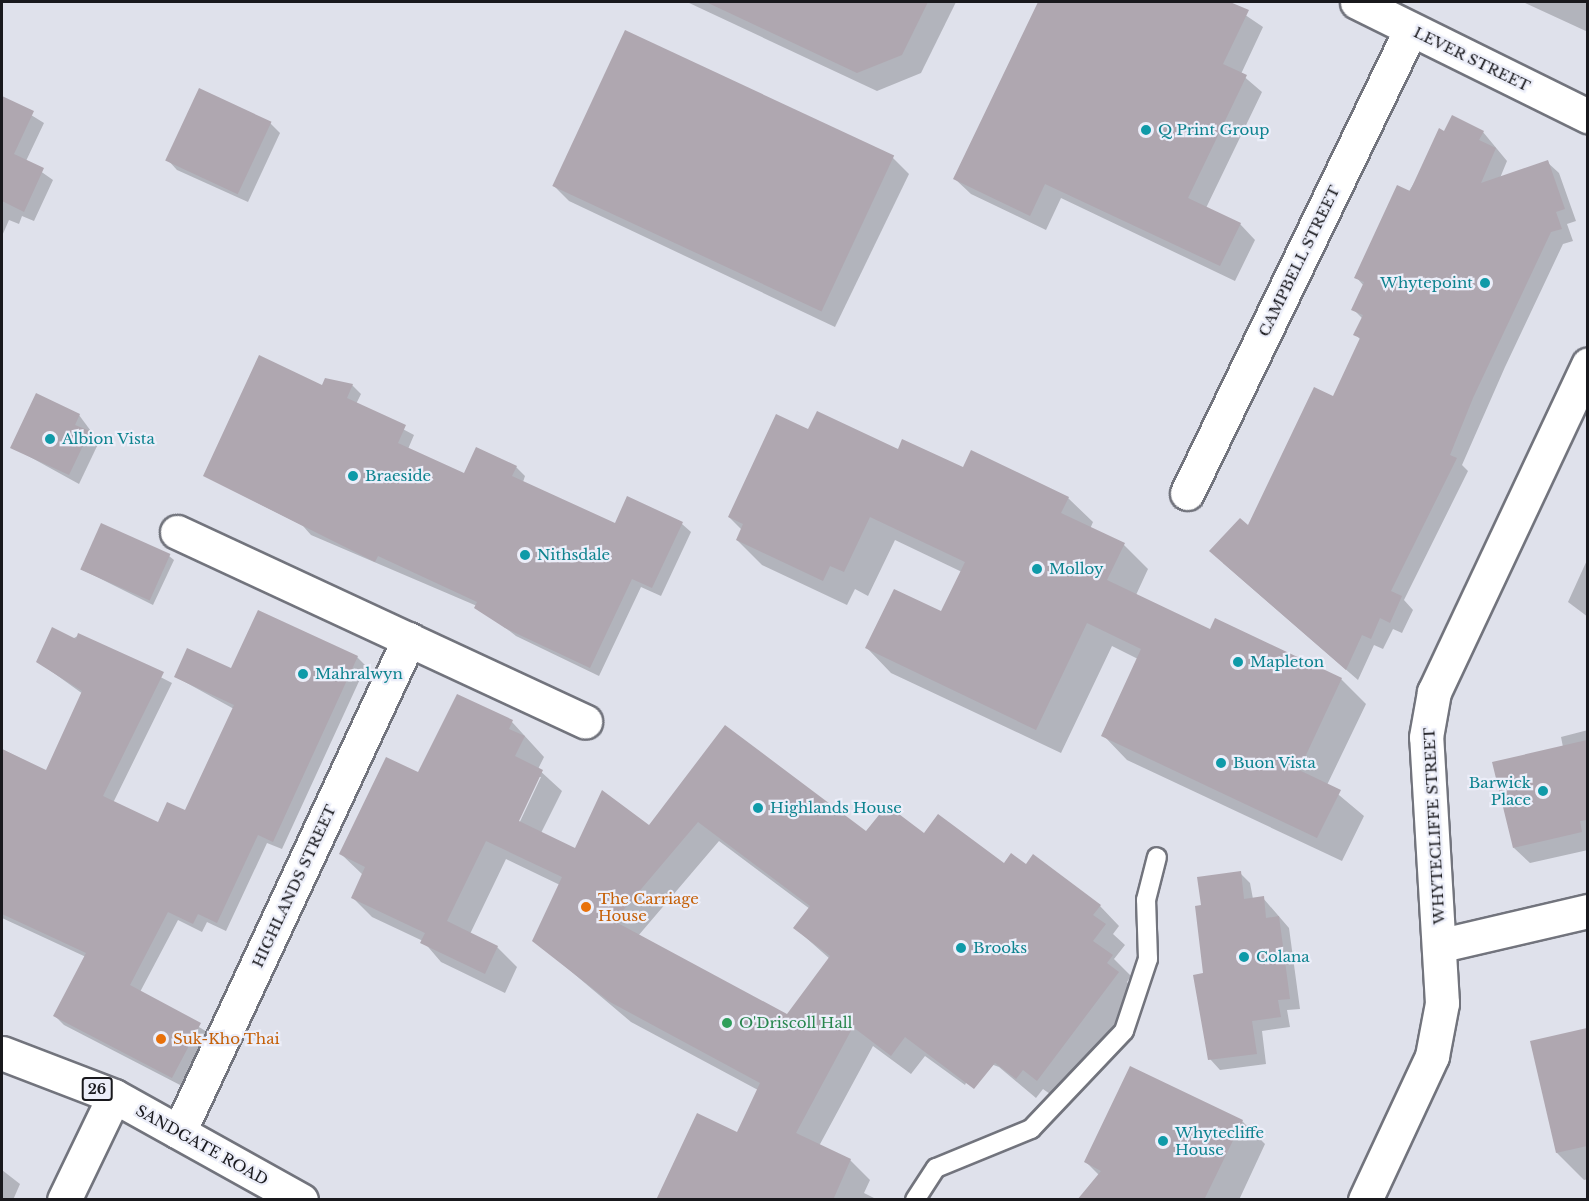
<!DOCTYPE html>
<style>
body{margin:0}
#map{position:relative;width:1589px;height:1201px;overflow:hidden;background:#dfe1eb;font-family:"Libre Baskerville",serif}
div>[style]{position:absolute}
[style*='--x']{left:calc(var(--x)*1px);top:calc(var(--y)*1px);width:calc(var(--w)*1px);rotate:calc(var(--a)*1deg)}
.shadow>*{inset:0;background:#0003}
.building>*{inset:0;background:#afa7b0;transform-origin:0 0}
.roads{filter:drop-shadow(2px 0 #72747d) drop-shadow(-2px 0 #72747d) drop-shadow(0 2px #72747d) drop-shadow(0 -2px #72747d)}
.lane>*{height:18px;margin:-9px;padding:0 9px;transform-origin:9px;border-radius:9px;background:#fff}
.street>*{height:33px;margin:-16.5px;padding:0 16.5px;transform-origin:16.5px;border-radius:16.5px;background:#fff}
.highway>*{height:33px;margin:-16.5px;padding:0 16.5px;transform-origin:16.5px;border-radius:16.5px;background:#fff}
.dots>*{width:16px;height:16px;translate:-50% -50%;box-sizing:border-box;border:3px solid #eceef9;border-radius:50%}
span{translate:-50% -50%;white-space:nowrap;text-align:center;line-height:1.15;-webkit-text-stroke:4.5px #eceef9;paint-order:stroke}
.shield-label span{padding:2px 4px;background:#eceef9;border:2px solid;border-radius:4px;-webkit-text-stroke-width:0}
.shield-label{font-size:14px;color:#19191d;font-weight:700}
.street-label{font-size:15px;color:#19191d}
.culture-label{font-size:15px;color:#0d838f}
.left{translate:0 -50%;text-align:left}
.right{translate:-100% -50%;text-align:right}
.food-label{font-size:15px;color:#c56008}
.leisure-label{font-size:15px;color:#27864d}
.frame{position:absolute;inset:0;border:3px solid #19191d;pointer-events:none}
</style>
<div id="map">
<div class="shadow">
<div style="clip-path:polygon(687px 2px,956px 2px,921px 73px,877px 91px)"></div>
<div style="clip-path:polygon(1040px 2px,1226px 2px,1263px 27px,1241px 74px,1262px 92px,1206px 208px,1240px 224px,1255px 240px,1235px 281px,1061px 198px,1046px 230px,971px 194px,955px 179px)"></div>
<div style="clip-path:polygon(1523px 2px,1588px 2px,1588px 32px)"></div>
<div style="clip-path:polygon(2px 97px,44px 123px,26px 161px,53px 180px,34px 221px,22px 216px,19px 224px,9px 220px,2px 236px)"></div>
<div style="clip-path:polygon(270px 123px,280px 133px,248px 202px,177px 170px,167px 159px)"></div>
<div style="clip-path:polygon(1483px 132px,1507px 161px,1500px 178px,1547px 162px,1559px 173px,1576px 221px,1567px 224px,1573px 241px,1563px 244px,1505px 367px,1462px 465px,1468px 471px,1404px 600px,1413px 610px,1402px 633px,1393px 629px,1383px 649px,1374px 645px,1358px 680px,1223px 563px,1334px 398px,1361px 340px,1355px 334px,1363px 319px,1353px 309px,1364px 286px,1356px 277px,1445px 133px)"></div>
<div style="clip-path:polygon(893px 158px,909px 174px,835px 327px,569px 201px,553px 185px)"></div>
<div style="clip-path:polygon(352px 385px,361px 394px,356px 404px,414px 435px,408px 449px,464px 475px,516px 467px,525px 476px,523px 482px,616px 525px,682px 524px,691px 532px,661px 596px,641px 587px,599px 676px,516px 636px,477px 606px,311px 535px,303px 526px,205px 476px,323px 387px)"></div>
<div style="clip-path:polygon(79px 415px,99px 442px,79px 484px,12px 447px)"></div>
<div style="clip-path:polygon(809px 431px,1068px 498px,1093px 522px,1090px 529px,1124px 545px,1148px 569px,1136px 595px,1210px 631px,1341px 679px,1366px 704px,1327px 785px,1364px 816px,1342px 861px,1127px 760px,1103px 735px,1138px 659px,1112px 646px,1061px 753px,891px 673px,867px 648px,942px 613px,962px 572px,895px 540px,868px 596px,855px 589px,847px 605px,762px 565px,737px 540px,742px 530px,729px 517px)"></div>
<div style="clip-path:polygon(169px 556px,174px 560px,153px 605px,81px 569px)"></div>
<div style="clip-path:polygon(1588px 558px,1588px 617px,1568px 602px)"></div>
<div style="clip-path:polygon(79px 635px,172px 683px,113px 803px,159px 824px,186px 812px,234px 709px,176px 677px,357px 657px,366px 666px,282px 849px,267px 843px,226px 931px,207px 922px,202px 932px,178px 920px,140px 992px,209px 1033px,182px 1086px,64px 1025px,55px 1016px,86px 957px,2px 918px,2px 749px,47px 772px,83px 694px,37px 661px)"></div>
<div style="clip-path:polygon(evenodd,512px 722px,544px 757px,538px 769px,562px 791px,541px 833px,576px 850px,649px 827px,725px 727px,867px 834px,925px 835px,1004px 865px,1026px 866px,1100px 906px,1119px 926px,1113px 934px,1125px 945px,1114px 959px,1131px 976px,1127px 982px,1138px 993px,1057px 1099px,1043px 1089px,1036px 1098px,999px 1067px,977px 1059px,965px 1085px,925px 1056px,911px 1074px,873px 1046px,819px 1146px,850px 1160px,870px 1180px,864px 1193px,878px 1200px,658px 1200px,738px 1134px,758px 1090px,631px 1022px,534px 940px,560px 885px,506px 859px,470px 934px,497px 947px,517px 967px,505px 993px,441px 962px,423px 941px,372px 917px,352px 897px,363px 875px,341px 854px,419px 774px,512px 722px,538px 777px,541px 777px,517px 828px,514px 827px,538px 777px,512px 722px,719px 841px,810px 909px,795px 928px,830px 959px,787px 1016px,638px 936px,719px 841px)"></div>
<div style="clip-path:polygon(1588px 730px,1588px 850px,1530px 863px,1514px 848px,1563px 747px,1561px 737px)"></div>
<div style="clip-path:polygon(1240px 873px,1250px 883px,1253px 899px,1263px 898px,1289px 928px,1300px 1009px,1287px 1010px,1290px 1027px,1262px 1031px,1266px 1064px,1220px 1070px,1210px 1059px,1203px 906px)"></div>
<div style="clip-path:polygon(1588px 1030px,1588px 1179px,1584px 1180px,1557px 1153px,1532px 1042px)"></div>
<div style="clip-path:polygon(1242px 1121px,1265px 1144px,1239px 1200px,1079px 1200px,1099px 1175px,1086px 1162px)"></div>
<div style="clip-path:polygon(2px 1170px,20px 1184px,13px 1200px,2px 1200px)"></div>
</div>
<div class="building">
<div style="clip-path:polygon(706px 2px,928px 2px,902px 55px,857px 73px)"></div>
<div style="clip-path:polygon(1038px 2px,1230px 2px,1249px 10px,1223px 64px,1247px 75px,1188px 198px,1241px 223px,1220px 266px,1045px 184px,1030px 216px,953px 179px)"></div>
<div style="left:625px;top:30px;width:297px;height:172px;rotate:25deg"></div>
<div style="left:199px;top:88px;width:80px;height:80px;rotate:25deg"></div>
<div style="clip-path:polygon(2px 96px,34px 111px,14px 154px,44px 168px,24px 212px,2px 201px)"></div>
<div style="clip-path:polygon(1452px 115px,1484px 131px,1479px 140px,1496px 148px,1481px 183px,1548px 160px,1565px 209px,1556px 212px,1562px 229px,1551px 232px,1473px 398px,1450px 455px,1457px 458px,1391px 591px,1402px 596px,1390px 623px,1380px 618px,1371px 639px,1362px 635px,1346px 670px,1209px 551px,1240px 518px,1248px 525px,1314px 387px,1333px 396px,1360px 338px,1353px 335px,1363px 315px,1351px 310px,1364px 282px,1354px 278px,1397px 185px,1410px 191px,1439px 128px,1444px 131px)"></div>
<div style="clip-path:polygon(259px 355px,322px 385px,325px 378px,353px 384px,347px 398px,406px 425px,398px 443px,464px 473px,476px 447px,517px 466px,512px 476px,615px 523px,627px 496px,683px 522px,652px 588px,632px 579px,590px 668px,505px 628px,474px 608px,477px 602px,378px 556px,375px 562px,203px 476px)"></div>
<div style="clip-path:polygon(36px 393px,80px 414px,75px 425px,90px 431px,69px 475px,10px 448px)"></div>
<div style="clip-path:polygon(817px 411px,898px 449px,902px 439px,963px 467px,971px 450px,1069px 497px,1061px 513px,1125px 543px,1107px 580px,1210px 629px,1215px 618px,1342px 678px,1299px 770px,1341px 790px,1317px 838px,1101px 736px,1141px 649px,1087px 623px,1036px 730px,865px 648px,894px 589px,941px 611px,965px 562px,870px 517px,844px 572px,830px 566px,823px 581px,736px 540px,743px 524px,728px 517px,776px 414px,808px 429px)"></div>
<div style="left:101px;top:523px;width:76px;height:51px;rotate:24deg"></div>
<div style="clip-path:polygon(258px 610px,358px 656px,273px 842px,258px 835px,217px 923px,198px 914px,193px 924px,168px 912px,130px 985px,201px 1023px,172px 1078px,53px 1016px,86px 953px,2px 914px,2px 749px,46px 770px,82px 691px,36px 662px,52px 627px,76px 639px,78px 633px,164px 672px,103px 796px,158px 822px,167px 802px,185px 810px,234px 705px,174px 677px,187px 648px,231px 668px)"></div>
<div style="clip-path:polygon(evenodd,457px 694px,513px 720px,509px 729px,525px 736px,515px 756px,543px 770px,519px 821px,575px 848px,602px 790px,649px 825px,725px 725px,866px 831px,887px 805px,924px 833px,938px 814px,1004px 863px,1011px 853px,1026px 864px,1033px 854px,1101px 905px,1093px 915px,1106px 924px,1093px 941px,1113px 955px,1107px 963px,1119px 972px,1037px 1081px,1023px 1070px,1016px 1079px,995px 1063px,974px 1089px,905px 1037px,891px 1056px,853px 1027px,796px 1133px,851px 1159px,833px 1200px,656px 1200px,697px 1113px,737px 1132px,760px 1083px,610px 1002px,532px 941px,562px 877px,486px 841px,447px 921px,498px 946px,485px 974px,420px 943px,425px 933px,351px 898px,365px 867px,339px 854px,386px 757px,418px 772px,457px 694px,698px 822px,810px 906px,793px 928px,830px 956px,787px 1014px,614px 921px,698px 822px)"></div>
<div style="clip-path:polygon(1587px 740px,1587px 820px,1580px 821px,1582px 832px,1513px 848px,1492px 762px)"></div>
<div style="clip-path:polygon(1241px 871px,1244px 899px,1264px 896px,1266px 918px,1279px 916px,1290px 999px,1278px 1000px,1281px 1017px,1252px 1021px,1257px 1054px,1208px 1060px,1193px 975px,1203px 973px,1195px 906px,1201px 905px,1197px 877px)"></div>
<div style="clip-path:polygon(1587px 1028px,1587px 1146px,1556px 1153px,1530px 1041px)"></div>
<div style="clip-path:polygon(1130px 1066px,1243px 1120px,1204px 1200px,1077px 1200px,1101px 1171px,1084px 1162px)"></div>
</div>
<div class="roads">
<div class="lane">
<div style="--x:915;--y:1200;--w:38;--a:-57"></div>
<div style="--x:936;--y:1168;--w:103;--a:-22.3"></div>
<div style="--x:1031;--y:1129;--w:135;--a:-46.5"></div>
<div style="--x:1124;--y:1031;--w:76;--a:-71.6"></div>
<div style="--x:1148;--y:959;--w:59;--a:-91.9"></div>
<div style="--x:1146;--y:900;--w:44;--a:-75.7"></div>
</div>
<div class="street">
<div style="--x:1357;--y:2;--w:258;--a:26.3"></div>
<div style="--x:1187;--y:493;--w:515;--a:-64.23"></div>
<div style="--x:177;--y:532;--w:450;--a:24.9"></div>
<div style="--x:1442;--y:945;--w:150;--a:-13.1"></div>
<div style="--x:179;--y:1132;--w:544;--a:-64.99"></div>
<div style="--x:64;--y:1200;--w:115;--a:-64.3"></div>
<div style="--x:1365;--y:1200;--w:159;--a:-65"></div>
<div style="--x:1432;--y:1056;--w:54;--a:-79.3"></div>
<div style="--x:1442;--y:1003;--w:266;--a:-93.4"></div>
<div style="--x:1426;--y:737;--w:46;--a:-79.9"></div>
<div style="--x:1434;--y:692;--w:362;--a:-64.8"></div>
</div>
<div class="highway">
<div style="--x:2;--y:1053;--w:120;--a:21"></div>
<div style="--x:114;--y:1096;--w:214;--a:29.1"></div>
</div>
</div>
<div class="dots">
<div style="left:1146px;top:130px;background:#0f9aa8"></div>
<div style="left:1485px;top:283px;background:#0f9aa8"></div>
<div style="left:50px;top:439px;background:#0f9aa8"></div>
<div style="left:353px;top:476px;background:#0f9aa8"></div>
<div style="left:525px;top:555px;background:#0f9aa8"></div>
<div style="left:1037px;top:569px;background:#0f9aa8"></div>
<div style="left:1238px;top:662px;background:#0f9aa8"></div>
<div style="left:303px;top:674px;background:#0f9aa8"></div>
<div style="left:1221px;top:763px;background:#0f9aa8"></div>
<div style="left:1543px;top:791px;background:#0f9aa8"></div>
<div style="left:758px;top:808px;background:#0f9aa8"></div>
<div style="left:586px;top:907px;background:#e8710a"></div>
<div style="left:961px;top:948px;background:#0f9aa8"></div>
<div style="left:1244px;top:957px;background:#0f9aa8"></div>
<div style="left:727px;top:1023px;background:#2e9e5b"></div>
<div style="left:161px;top:1039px;background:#e8710a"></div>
<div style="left:1163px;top:1141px;background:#0f9aa8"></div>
</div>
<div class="shield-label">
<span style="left:97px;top:1089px">26</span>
</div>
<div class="street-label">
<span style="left:1472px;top:59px;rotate:26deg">LEVER STREET</span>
<span style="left:1299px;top:261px;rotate:-64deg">CAMPBELL STREET</span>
<span style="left:1434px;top:826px;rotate:-93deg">WHYTECLIFFE STREET</span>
<span style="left:294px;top:886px;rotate:-65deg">HIGHLANDS STREET</span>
<span style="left:202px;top:1145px;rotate:29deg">SANDGATE ROAD</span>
</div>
<div class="culture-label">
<span class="left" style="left:1158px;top:130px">Q Print Group</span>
<span class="right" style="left:1473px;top:283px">Whytepoint</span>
<span class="left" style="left:62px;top:439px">Albion Vista</span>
<span class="left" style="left:365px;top:476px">Braeside</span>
<span class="left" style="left:537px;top:555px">Nithsdale</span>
<span class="left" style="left:1049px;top:569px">Molloy</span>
<span class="left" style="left:1250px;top:662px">Mapleton</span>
<span class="left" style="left:315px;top:674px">Mahralwyn</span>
<span class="left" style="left:1233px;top:763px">Buon Vista</span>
<span class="right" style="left:1531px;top:791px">Barwick<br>Place</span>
<span class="left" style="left:770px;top:808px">Highlands House</span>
<span class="left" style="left:973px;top:948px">Brooks</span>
<span class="left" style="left:1256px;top:957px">Colana</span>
<span class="left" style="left:1175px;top:1141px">Whytecliffe<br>House</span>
</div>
<div class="food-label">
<span class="left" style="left:598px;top:907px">The Carriage<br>House</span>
<span class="left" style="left:173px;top:1039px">Suk-Kho Thai</span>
</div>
<div class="leisure-label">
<span class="left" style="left:739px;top:1023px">O'Driscoll Hall</span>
</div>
<div class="frame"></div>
</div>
